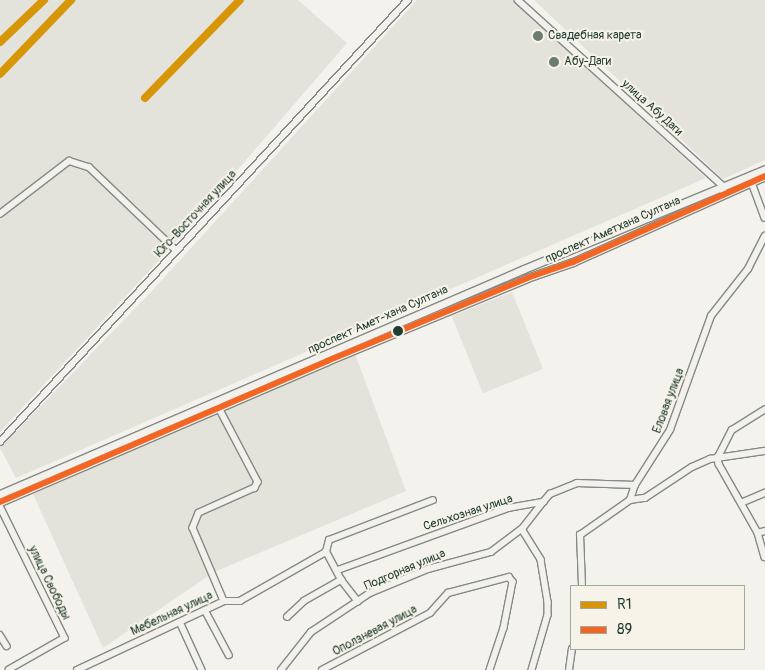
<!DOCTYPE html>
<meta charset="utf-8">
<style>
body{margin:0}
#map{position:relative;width:765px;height:670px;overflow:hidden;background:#f4f2ec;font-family:Pangolin,sans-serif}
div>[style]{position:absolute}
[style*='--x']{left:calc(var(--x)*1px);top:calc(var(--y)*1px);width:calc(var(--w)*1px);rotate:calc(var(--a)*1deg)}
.built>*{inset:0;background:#e4e3db;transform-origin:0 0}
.roads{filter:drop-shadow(1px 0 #848985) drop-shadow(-1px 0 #848985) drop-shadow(0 1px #848985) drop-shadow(0 -1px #848985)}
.minor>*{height:5.5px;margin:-2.75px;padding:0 2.75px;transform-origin:2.75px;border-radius:2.75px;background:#f2f1ed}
.major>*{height:7px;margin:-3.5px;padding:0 3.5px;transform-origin:3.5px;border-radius:3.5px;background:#f2f1ed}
.bus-1>*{height:6px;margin:-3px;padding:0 3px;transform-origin:3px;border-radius:3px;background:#f26522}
.rail-1>*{height:8px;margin:-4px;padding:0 4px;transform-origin:4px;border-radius:4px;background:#d79608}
.dots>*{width:14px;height:14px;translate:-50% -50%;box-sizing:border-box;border:2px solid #f7f3e8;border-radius:50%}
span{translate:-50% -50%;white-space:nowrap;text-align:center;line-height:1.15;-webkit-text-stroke:4px #f7f3e8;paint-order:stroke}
.poi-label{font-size:12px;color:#1f3d34}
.left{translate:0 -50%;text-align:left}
.street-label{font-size:12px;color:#1f3d34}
.legend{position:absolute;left:570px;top:585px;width:175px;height:65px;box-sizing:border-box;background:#f7f3e8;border:1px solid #a1aaa0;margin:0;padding:6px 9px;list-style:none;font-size:15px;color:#1f3d34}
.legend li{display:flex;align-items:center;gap:10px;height:25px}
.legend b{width:25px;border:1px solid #a1aaa0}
</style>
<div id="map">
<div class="built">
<div style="clip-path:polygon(0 0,298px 0,347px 43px,164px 255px,0 432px)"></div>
<div style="clip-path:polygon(417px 0,512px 0,706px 178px,16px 478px,0 448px,150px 293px)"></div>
<div style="clip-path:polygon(534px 0,765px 0,765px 160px,723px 179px)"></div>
<div style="left:512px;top:292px;width:83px;height:65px;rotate:68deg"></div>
<div style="clip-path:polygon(355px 354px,406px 491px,214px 572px,103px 648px,33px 494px)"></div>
</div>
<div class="roads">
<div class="minor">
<div style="--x:518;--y:0;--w:277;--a:42.2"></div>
<div style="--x:723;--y:186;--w:7;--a:82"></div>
<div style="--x:751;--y:180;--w:40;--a:69.8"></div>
<div style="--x:0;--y:214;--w:87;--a:-37.5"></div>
<div style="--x:69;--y:161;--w:21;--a:17"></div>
<div style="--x:89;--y:167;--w:120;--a:43.7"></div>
<div style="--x:217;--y:404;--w:88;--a:62.3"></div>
<div style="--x:258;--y:482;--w:7;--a:117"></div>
<div style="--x:255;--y:488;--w:61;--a:155.9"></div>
<div style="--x:199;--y:513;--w:16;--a:112"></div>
<div style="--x:193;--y:528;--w:79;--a:67"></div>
<div style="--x:0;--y:442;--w:602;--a:-47.29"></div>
<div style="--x:718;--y:457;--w:7;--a:82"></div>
<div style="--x:719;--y:464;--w:79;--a:60.5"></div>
<div style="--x:758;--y:533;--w:25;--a:74"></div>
<div style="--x:718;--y:457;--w:30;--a:-63"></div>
<div style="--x:732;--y:430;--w:39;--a:-32"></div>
<div style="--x:630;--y:500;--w:15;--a:-8"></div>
<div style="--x:645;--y:498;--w:56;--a:-33.4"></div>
<div style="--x:692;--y:467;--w:20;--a:-24"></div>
<div style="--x:710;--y:459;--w:56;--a:-8.3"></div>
<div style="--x:741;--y:503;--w:26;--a:-23"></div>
<div style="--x:0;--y:506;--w:147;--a:63.8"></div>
<div style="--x:65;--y:638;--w:64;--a:150.3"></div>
<div style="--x:522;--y:529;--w:36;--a:58"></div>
<div style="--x:541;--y:560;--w:43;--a:80.5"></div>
<div style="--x:548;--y:602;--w:13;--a:90"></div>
<div style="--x:548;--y:615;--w:57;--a:106.2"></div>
<div style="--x:758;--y:533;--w:7;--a:-16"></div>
<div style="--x:338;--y:570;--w:181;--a:-20"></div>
<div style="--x:508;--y:508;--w:36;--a:-10"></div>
<div style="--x:543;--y:502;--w:11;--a:-49"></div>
<div style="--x:550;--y:494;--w:29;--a:-22"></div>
<div style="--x:577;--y:483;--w:58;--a:2"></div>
<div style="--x:582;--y:586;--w:51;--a:-92.2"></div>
<div style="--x:580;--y:535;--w:61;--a:-35"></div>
<div style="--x:630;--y:500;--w:16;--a:-72"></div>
<div style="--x:635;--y:485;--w:65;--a:-57.5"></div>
<div style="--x:670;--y:430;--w:121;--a:-70.2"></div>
<div style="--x:711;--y:316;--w:60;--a:-51.8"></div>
<div style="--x:748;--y:269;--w:37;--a:-63"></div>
<div style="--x:358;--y:602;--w:28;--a:-128"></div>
<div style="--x:341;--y:580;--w:32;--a:-118"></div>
<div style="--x:326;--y:552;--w:12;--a:-76"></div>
<div style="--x:329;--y:540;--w:111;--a:-21"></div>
<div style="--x:205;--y:610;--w:51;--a:61.9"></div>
<div style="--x:287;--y:617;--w:23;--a:-43"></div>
<div style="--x:304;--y:601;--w:43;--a:-29.6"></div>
<div style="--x:180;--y:622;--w:53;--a:65.4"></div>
<div style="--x:0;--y:635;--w:13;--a:58"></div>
<div style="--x:77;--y:670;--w:162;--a:-25.1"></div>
<div style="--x:224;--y:601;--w:16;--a:0"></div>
<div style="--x:240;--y:601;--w:99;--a:-29.7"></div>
<div style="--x:281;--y:670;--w:48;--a:-51.7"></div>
<div style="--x:311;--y:632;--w:71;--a:-33.5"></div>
<div style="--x:370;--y:593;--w:63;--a:-22.5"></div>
<div style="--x:428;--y:569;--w:65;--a:-15.1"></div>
<div style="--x:491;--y:552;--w:39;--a:-37"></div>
<div style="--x:522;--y:529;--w:34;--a:-52"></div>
<div style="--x:322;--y:670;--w:122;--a:-27.8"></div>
<div style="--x:430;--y:613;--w:27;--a:-48"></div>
<div style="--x:448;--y:593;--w:63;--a:-14.7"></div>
<div style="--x:509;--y:577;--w:6;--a:51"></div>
<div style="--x:513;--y:582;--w:47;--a:101.1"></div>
<div style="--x:504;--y:628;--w:44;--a:108.4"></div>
<div style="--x:569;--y:670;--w:21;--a:-82"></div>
</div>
<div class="major">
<div style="--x:0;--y:494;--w:570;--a:-23.24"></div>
<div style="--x:524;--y:269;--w:261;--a:-22.5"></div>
<div style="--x:0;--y:502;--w:356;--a:-23.3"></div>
<div style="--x:327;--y:361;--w:217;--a:-22.5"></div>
<div style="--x:527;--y:278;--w:49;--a:-19.2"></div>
<div style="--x:573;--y:262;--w:210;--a:-24.1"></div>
</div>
</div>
<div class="bus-1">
<div style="--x:0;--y:502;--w:356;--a:-23.3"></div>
<div style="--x:327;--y:361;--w:217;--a:-22.5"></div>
<div style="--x:527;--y:278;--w:49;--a:-19.2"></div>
<div style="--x:573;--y:262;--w:210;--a:-24.1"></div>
</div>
<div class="rail-1">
<div style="--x:0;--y:42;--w:61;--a:-43.7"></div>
<div style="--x:0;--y:74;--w:103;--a:-46.2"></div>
<div style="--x:145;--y:98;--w:136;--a:-45.9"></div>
</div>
<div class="dots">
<div style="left:538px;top:36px;background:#6a7c74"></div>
<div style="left:554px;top:62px;background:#6a7c74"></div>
<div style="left:398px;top:331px;background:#1f3d34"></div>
</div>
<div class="poi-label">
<span class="left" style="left:548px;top:36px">Свадебная карета</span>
<span class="left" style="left:564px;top:62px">Абу-Даги</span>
</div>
<div class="street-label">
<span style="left:652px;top:108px;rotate:42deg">улица Абу Даги</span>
<span style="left:196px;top:214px;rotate:-47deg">Юго-Восточная улица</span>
<span style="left:613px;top:230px;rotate:-24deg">проспект Аметхана Султана</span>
<span style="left:378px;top:320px;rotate:-24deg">проспект Амет-хана Султана</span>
<span style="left:669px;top:401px;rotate:-69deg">Еловая улица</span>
<span style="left:468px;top:513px;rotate:-18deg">Сельхозная улица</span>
<span style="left:405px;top:570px;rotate:-23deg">Подгорная улица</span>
<span style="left:49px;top:583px;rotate:64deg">улица Свободы</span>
<span style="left:172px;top:614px;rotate:-25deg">Мебельная улица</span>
<span style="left:375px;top:631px;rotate:-28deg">Оползневая улица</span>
</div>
<ul class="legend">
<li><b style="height:6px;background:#d79608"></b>R1</li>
<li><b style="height:6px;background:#f26522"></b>89</li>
</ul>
</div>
